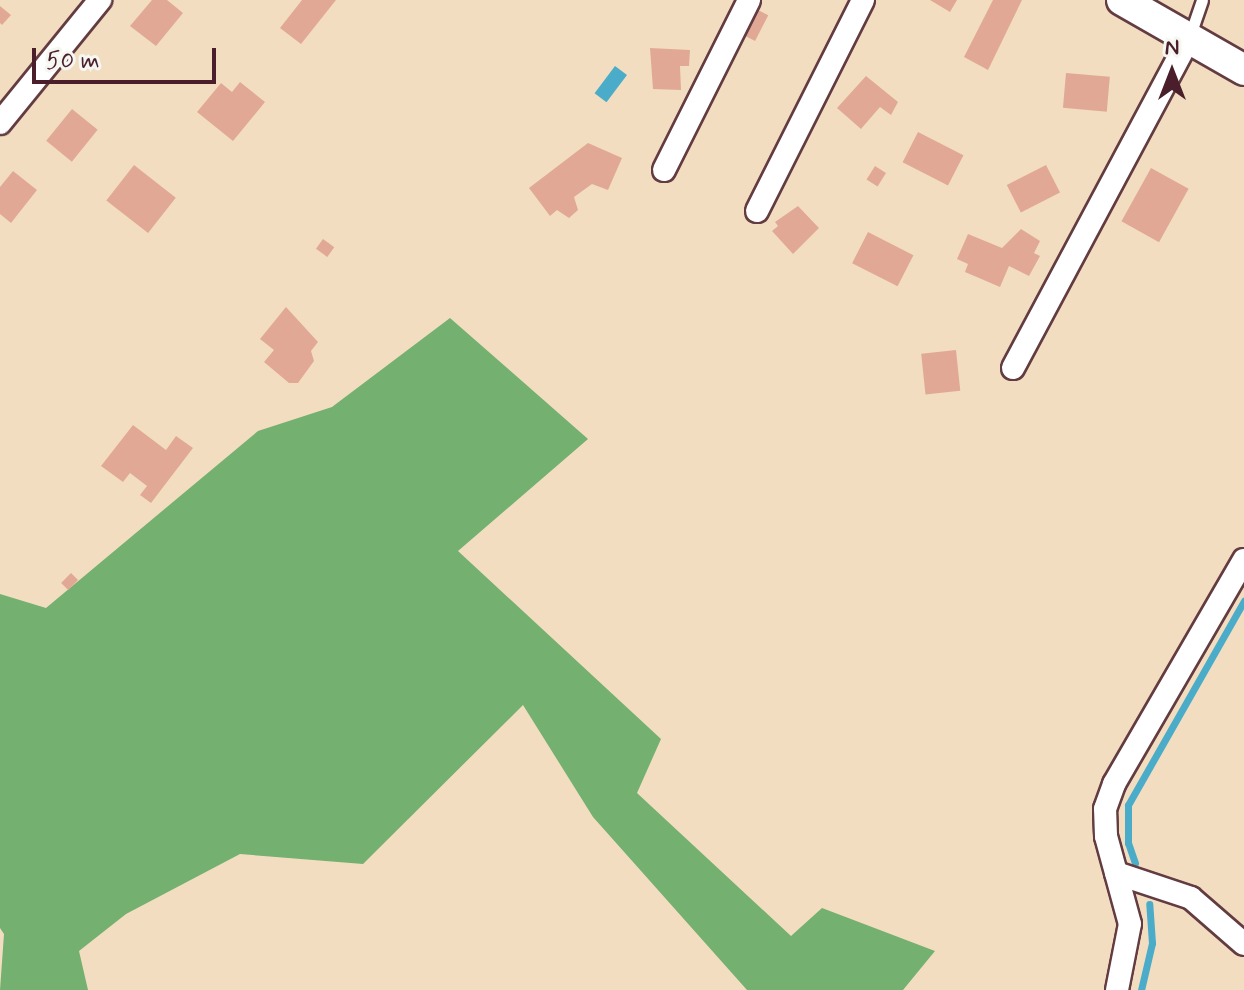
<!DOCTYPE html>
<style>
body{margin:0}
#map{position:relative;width:1244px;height:990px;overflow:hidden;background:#f2ddc0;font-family:Mynerve,sans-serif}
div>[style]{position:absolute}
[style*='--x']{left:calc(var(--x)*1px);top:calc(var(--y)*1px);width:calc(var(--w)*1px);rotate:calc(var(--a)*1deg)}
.forest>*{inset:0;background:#74b06f}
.water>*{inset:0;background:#4aacc9;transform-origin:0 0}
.stream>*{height:7px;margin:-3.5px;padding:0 3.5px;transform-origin:3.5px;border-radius:3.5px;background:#4aacc9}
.building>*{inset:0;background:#e1a995;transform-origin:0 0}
.roads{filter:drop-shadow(2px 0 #633c41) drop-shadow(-2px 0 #633c41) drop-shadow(0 2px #633c41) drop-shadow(0 -2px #633c41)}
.service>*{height:11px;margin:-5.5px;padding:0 5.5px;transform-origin:5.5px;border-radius:5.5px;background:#fff}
.minor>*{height:22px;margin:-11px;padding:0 11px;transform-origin:11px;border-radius:11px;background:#fff}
.secondary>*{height:30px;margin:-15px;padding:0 15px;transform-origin:15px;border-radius:15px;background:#fff}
span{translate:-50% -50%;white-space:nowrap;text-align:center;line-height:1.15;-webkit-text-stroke:6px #f6f6f2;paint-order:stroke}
.north{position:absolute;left:1132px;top:32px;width:80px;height:80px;-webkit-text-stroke:6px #f6f6f2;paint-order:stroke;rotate:0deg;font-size:22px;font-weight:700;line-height:32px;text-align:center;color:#4a1f2b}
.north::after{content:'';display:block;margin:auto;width:28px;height:36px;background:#4a1f2b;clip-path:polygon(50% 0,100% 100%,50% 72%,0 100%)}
.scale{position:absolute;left:32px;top:48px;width:184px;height:36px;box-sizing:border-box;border:4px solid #4a1f2b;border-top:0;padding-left:10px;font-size:24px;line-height:28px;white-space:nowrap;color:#4a1f2b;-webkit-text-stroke:6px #f6f6f2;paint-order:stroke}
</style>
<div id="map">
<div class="forest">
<div style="clip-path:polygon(450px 318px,588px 439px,458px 551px,661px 739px,637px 793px,791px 936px,822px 908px,935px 951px,903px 990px,747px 990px,593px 817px,523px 705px,363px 864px,240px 854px,126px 914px,79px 951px,88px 990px,0 990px,4px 934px,0 928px,0 594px,46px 608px,258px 431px,332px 407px)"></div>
</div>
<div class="water">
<div style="left:615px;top:66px;width:15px;height:34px;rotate:37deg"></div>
</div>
<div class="stream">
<div style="--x:1135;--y:863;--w:21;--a:-109"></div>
<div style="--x:1128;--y:843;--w:38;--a:-90"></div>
<div style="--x:1128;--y:805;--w:235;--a:-60.4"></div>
<div style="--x:1141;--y:990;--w:48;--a:-76.8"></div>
<div style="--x:1152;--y:943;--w:39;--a:-94"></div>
</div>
<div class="building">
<div style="clip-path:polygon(152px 0,167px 0,183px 13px,156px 46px,130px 26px)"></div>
<div style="clip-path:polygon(302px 0,336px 0,301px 44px,280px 28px)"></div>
<div style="clip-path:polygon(930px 0,957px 0,950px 12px)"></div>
<div style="clip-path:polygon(993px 0,1022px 0,988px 70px,964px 57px)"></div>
<div style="clip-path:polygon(0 6px,11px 15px,2px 25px,0 23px)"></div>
<div style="left:754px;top:8px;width:16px;height:29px;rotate:27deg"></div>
<div style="clip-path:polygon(650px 48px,690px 50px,689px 66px,680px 66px,681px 90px,653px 89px)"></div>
<div style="left:1066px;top:73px;width:44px;height:35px;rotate:5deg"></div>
<div style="clip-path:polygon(866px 76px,898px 102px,891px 115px,880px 107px,861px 129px,837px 108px)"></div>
<div style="clip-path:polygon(240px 82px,265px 102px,233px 141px,197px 112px,221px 83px,232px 92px)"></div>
<div style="left:72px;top:109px;width:33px;height:41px;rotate:39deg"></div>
<div style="left:918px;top:132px;width:51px;height:34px;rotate:27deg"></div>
<div style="clip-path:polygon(588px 143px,622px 158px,608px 190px,592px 184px,574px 197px,578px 210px,569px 218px,557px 210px,550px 216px,529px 188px)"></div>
<div style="left:134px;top:165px;width:53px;height:45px;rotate:38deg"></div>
<div style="left:1046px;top:165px;width:31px;height:44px;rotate:63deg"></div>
<div style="left:875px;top:166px;width:13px;height:16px;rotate:32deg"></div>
<div style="left:1151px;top:168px;width:43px;height:61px;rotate:29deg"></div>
<div style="clip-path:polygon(13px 171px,37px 190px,11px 223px,0 214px,0 187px)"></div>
<div style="clip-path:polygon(798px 206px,819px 228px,793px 254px,772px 231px,778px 226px,775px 222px)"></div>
<div style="clip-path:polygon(1021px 229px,1040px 241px,1034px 253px,1040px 256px,1029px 276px,1009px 266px,1000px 287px,965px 272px,968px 264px,957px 259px,968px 234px,1002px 248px)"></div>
<div style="left:868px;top:232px;width:51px;height:35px;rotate:27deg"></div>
<div style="left:323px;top:239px;width:14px;height:12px;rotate:36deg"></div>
<div style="clip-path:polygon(286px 307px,318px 342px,311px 351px,314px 361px,298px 383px,289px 383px,264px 362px,274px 350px,260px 339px)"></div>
<div style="left:956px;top:350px;width:41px;height:35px;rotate:84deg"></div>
<div style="clip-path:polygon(133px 425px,166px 450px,176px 436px,193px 448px,151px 503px,140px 495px,147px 486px,130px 473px,123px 482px,101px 466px)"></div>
<div style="left:71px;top:573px;width:10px;height:14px;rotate:45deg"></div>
</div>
<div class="roads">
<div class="service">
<div style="--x:1189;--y:38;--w:40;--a:-71.1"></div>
</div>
<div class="minor">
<div style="--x:0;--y:123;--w:159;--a:-50.9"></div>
<div style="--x:664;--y:170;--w:190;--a:-63.4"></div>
<div style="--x:757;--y:211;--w:236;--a:-63.3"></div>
<div style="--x:1013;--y:368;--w:373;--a:-61.9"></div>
<div style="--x:1116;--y:873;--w:79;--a:18.4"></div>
<div style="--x:1191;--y:898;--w:70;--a:41"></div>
<div style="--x:1117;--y:990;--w:67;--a:-78.9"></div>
<div style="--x:1130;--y:924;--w:91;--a:-105.3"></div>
<div style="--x:1106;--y:836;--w:27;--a:-92"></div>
<div style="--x:1105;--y:809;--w:27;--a:-70"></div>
<div style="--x:1114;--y:784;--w:259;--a:-59.9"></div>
</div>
<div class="secondary">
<div style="--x:1122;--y:0;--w:141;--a:29.8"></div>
</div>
</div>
<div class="north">N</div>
<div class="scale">50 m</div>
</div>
